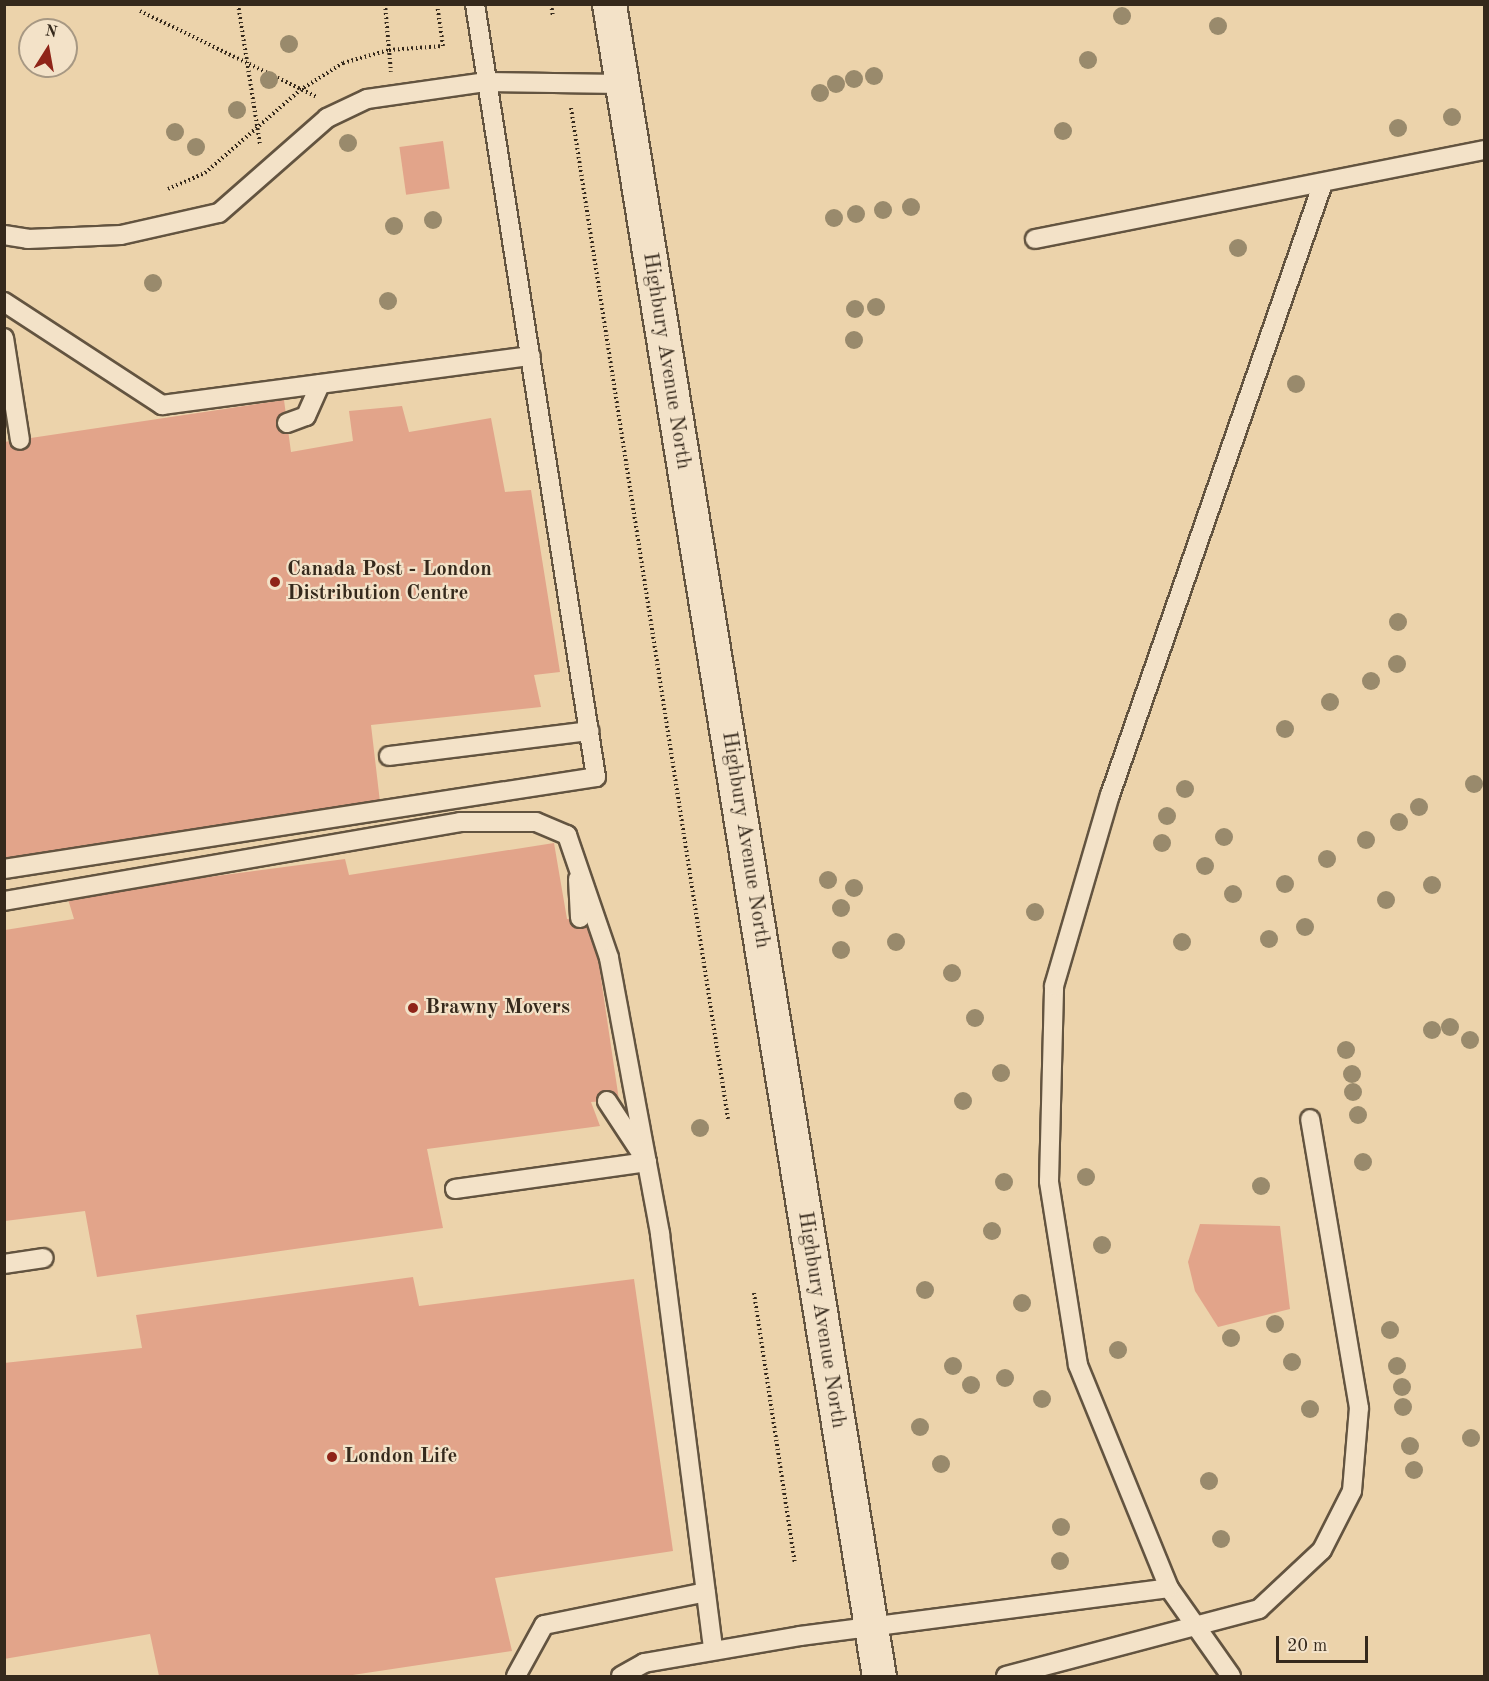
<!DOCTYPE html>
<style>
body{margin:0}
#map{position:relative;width:1489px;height:1681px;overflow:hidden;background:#ecd3ab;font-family:"Old Standard TT",serif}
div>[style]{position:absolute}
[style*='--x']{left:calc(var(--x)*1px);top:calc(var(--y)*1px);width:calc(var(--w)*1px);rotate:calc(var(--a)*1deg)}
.building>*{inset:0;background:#e2a48a;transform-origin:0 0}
.path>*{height:4px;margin-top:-2px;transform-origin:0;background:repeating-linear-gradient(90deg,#35291c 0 1.5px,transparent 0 4.5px)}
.roads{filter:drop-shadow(2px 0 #635440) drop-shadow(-2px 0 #635440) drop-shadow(0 2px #635440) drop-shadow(0 -2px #635440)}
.service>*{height:18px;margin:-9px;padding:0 9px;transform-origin:9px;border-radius:9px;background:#f3e2c8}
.secondary>*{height:33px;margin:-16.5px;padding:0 16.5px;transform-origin:16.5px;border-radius:16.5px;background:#f3e2c8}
.trees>*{width:18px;height:18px;margin:-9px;border-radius:50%;background:#998a6c}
.dots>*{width:16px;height:16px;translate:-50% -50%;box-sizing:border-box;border:3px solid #f3e2c8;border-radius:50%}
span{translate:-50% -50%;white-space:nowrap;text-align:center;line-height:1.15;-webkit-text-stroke:4.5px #f3e2c8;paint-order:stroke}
.street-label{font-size:21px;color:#35291c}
.poi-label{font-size:21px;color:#35291c;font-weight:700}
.left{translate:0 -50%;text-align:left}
.frame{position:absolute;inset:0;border:6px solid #35291c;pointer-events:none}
.north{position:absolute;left:18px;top:18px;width:60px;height:60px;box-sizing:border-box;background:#f3e2c8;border:2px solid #a79883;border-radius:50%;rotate:11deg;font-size:16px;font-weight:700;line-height:24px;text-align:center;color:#35291c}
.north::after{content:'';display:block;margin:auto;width:21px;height:27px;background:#8f2418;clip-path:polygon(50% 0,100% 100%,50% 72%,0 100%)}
.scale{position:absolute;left:1276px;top:1636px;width:92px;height:27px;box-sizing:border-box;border:3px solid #35291c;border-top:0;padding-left:8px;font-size:18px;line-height:21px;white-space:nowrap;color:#35291c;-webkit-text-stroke:4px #f3e2c8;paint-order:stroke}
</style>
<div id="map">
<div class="building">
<div style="left:443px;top:141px;width:48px;height:44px;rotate:82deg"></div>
<div style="clip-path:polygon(284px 400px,291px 452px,353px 441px,349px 411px,402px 406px,409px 432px,491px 418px,505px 492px,531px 490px,560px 672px,534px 675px,541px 707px,371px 725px,380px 802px,4px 861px,4px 442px)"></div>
<div style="clip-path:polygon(554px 843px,567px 919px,592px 918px,619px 1100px,591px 1102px,600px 1126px,427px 1149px,443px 1228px,97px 1277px,85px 1211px,5px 1221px,5px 930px,74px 919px,67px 896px,345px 859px,349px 875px)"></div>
<div style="clip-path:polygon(1200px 1224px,1280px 1226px,1290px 1309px,1218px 1327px,1195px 1291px,1188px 1262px)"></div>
<div style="clip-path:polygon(413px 1277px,419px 1306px,634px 1279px,673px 1551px,495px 1578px,512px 1651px,346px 1676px,159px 1676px,150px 1634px,4px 1659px,4px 1363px,142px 1348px,136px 1315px)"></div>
</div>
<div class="path">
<div style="--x:238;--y:4;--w:142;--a:81.1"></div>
<div style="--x:385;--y:4;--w:68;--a:85"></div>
<div style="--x:551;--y:4;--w:12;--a:81"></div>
<div style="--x:140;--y:11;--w:197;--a:25.9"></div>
<div style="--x:571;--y:108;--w:1023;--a:81.17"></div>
<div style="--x:168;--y:189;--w:40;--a:-23.4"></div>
<div style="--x:205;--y:173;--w:126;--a:-41.1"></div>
<div style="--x:300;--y:90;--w:51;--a:-32.1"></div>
<div style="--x:343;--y:63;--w:48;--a:-15.8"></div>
<div style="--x:389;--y:50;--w:54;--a:-4.2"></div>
<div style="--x:443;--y:46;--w:42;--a:-98.1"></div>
<div style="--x:754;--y:1293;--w:274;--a:81.4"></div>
</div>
<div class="roads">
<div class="service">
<div style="--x:4;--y:235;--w:24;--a:9"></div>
<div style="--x:28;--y:239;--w:93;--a:-2.5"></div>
<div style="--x:121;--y:235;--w:100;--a:-12.7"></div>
<div style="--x:219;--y:213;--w:144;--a:-41.3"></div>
<div style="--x:327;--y:118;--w:44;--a:-25.4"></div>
<div style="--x:367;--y:99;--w:121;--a:-8.1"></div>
<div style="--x:487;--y:82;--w:133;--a:0.9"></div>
<div style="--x:1035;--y:239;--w:458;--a:-11.2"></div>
<div style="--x:4;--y:302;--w:189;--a:33.1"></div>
<div style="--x:162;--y:405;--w:372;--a:-7.6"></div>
<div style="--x:4;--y:338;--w:103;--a:81.1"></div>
<div style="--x:287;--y:423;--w:20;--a:-20"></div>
<div style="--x:306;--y:416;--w:35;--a:-66"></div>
<div style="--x:389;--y:756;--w:202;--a:-7.1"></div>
<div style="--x:4;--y:869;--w:599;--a:-8.83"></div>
<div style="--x:596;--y:777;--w:782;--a:-98.9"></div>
<div style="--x:578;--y:879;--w:39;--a:87"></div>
<div style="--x:4;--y:901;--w:463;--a:-9.8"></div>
<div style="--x:460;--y:822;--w:76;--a:0"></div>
<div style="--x:536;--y:822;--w:34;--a:23"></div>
<div style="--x:567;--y:835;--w:130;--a:71.1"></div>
<div style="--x:609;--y:958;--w:281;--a:79.5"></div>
<div style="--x:660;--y:1234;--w:419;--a:82.7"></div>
<div style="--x:455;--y:1189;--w:194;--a:-8"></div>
<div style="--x:647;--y:1162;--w:73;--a:-123.3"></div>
<div style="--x:4;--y:1264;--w:40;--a:-8.5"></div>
<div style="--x:516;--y:1676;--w:58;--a:-61.2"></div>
<div style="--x:544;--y:1625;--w:165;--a:-11.5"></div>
<div style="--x:621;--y:1676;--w:26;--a:-29"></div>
<div style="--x:644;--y:1663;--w:158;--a:-9.8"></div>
<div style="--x:800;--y:1636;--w:372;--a:-7.4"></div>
<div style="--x:1006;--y:1676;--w:262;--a:-14.8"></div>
<div style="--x:1259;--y:1609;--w:86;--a:-43.1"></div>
<div style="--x:1322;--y:1550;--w:66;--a:-63"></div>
<div style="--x:1352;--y:1491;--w:83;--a:-85.2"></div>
<div style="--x:1359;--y:1408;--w:293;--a:-99.6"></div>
<div style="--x:1231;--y:1676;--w:108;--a:-125.2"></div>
<div style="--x:1169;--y:1588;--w:241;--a:-112.2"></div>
<div style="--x:1078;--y:1365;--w:186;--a:-99"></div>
<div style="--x:1049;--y:1181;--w:195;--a:-88.5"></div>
<div style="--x:1054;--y:986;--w:199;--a:-73.7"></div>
<div style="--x:1110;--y:795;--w:648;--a:-70.81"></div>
</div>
<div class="secondary">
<div style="--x:609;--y:4;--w:1694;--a:80.83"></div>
</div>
</div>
<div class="trees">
<div style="left:1122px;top:16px"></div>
<div style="left:1218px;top:26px"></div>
<div style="left:289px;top:44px"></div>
<div style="left:1088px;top:60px"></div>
<div style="left:874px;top:76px"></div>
<div style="left:854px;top:79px"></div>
<div style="left:269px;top:80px"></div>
<div style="left:836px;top:84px"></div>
<div style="left:820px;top:93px"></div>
<div style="left:237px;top:110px"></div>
<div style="left:1452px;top:117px"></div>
<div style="left:1398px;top:128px"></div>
<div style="left:1063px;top:131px"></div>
<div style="left:175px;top:132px"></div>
<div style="left:348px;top:143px"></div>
<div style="left:196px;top:147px"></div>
<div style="left:911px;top:207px"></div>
<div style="left:883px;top:210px"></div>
<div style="left:856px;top:214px"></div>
<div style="left:834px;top:218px"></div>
<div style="left:433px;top:220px"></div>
<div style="left:394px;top:226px"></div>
<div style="left:1238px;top:248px"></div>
<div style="left:153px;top:283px"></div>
<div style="left:388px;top:301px"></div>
<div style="left:876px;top:307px"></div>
<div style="left:855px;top:309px"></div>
<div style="left:854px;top:340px"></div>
<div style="left:1296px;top:384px"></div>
<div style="left:1398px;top:622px"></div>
<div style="left:1397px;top:664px"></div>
<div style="left:1371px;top:681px"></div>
<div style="left:1330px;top:702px"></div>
<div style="left:1285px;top:729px"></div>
<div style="left:1474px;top:784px"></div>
<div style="left:1185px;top:789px"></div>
<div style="left:1419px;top:807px"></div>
<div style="left:1167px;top:816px"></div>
<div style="left:1399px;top:822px"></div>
<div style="left:1224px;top:837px"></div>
<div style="left:1366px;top:840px"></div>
<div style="left:1162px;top:843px"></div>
<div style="left:1327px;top:859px"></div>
<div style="left:1205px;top:866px"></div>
<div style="left:828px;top:880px"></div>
<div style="left:1285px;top:884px"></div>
<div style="left:1432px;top:885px"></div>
<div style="left:854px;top:888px"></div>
<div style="left:1233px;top:894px"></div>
<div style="left:1386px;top:900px"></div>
<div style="left:841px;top:908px"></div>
<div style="left:1035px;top:912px"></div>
<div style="left:1305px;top:927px"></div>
<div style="left:1269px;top:939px"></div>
<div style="left:896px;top:942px"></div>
<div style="left:1182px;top:942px"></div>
<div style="left:841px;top:950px"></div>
<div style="left:952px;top:973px"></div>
<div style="left:975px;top:1018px"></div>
<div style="left:1450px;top:1027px"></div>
<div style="left:1432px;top:1030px"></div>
<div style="left:1470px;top:1040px"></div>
<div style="left:1346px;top:1050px"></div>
<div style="left:1001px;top:1073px"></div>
<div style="left:1352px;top:1074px"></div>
<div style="left:1353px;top:1092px"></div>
<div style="left:963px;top:1101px"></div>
<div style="left:1358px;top:1115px"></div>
<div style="left:700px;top:1128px"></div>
<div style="left:1363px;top:1162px"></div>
<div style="left:1086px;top:1177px"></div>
<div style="left:1004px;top:1182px"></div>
<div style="left:1261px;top:1186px"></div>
<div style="left:992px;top:1231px"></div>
<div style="left:1102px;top:1245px"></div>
<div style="left:925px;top:1290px"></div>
<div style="left:1022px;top:1303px"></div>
<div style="left:1275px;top:1324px"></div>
<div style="left:1390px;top:1330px"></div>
<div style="left:1231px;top:1338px"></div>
<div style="left:1118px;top:1350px"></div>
<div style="left:1292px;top:1362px"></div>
<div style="left:953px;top:1366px"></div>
<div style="left:1397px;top:1366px"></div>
<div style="left:1005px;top:1378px"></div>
<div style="left:971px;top:1385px"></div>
<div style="left:1402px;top:1387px"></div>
<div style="left:1042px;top:1399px"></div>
<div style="left:1403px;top:1407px"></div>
<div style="left:1310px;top:1409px"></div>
<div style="left:920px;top:1427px"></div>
<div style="left:1471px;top:1438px"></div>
<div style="left:1410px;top:1446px"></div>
<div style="left:941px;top:1464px"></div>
<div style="left:1414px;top:1470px"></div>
<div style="left:1209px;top:1481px"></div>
<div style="left:1061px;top:1527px"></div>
<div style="left:1221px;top:1539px"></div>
<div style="left:1060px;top:1561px"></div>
</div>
<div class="dots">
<div style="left:275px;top:582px;background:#8f2418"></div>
<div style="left:413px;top:1008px;background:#8f2418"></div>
<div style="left:332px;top:1457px;background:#8f2418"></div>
</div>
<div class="street-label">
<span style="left:666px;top:361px;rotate:81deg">Highbury Avenue North</span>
<span style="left:745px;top:840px;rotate:81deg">Highbury Avenue North</span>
<span style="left:821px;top:1320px;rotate:81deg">Highbury Avenue North</span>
</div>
<div class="poi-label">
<span class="left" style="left:287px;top:582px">Canada Post - London<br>Distribution Centre</span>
<span class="left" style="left:425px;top:1008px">Brawny Movers</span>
<span class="left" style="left:344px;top:1457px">London Life</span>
</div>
<div class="frame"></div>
<div class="north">N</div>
<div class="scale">20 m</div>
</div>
